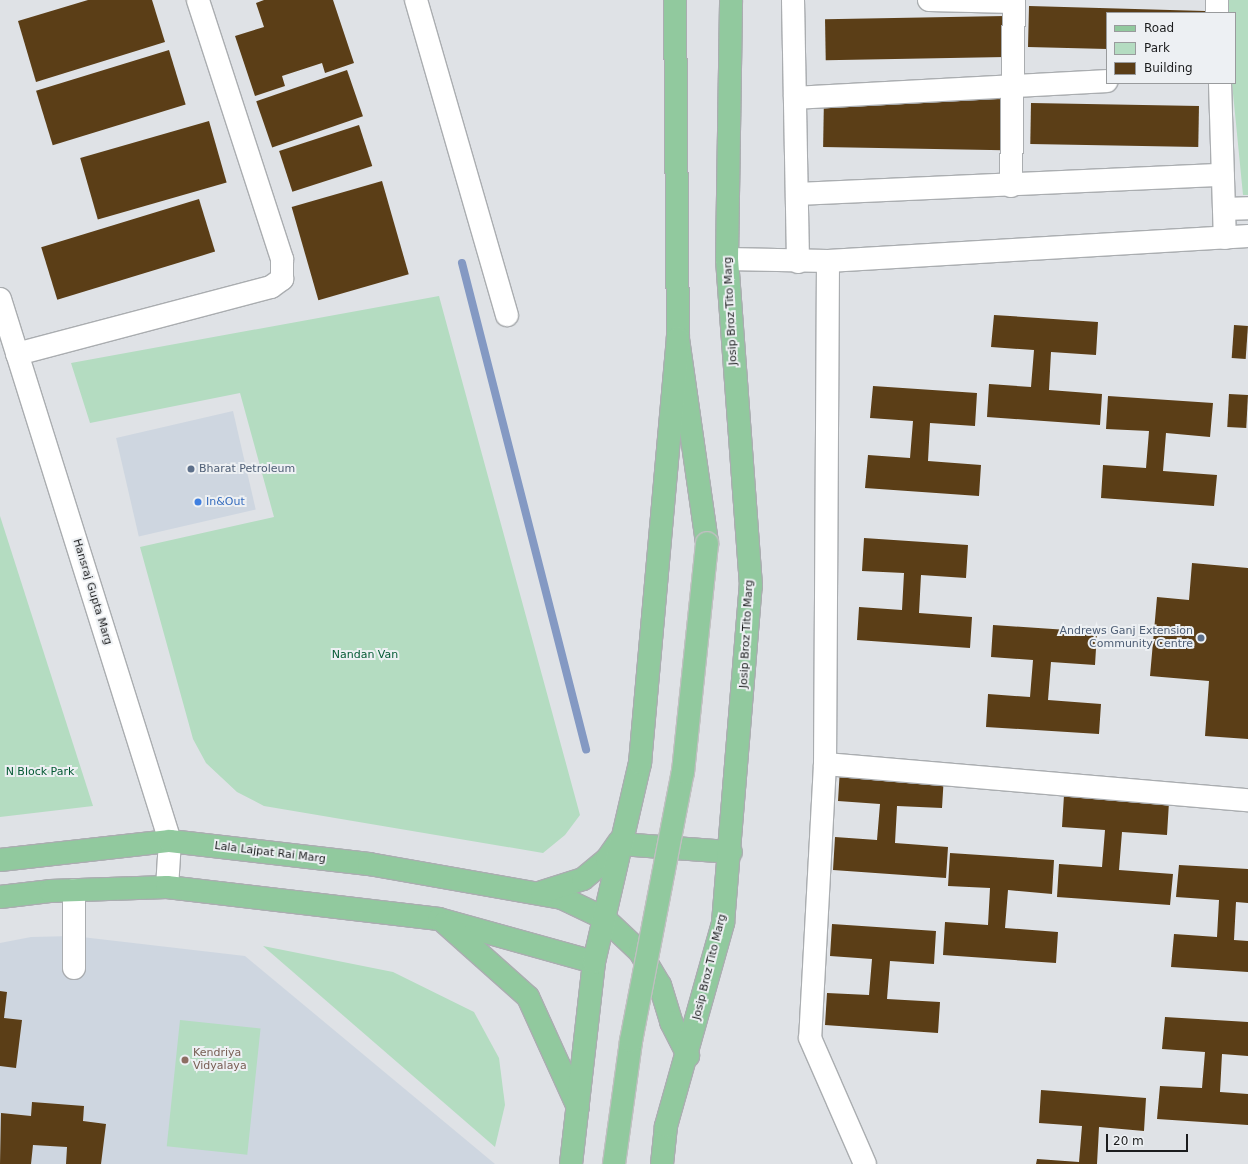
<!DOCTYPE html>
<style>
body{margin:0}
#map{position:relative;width:1248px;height:1164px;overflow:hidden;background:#dfe2e6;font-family:"DejaVu Sans",sans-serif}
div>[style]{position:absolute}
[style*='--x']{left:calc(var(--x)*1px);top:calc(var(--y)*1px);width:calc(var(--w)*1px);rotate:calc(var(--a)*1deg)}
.built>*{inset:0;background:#ced6e0;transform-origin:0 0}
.green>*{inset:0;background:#b4dcc1;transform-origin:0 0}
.stream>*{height:8px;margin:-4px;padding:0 4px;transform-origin:4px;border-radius:4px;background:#8499c3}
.building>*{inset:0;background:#5b3e17;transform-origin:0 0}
.roads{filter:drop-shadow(1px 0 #aaadb0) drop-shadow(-1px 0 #aaadb0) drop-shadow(0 1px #aaadb0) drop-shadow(0 -1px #aaadb0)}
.minor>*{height:22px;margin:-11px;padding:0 11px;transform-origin:11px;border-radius:11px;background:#fff}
.major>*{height:22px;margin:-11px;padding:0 11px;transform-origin:11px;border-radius:11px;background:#91c99e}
.bridges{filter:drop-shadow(1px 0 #bfbfc0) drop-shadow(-1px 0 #bfbfc0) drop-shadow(0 1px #bfbfc0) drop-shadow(0 -1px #bfbfc0)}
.major-bridge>*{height:22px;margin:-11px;padding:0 11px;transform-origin:11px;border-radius:11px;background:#91c99e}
.dots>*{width:11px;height:11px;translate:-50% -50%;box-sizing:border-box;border:2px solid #edf0f3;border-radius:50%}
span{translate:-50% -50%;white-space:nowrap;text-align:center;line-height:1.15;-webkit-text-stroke:4px #edf0f3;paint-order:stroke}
.street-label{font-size:11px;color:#1b1c1d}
.service-label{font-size:11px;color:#4e5e75}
.left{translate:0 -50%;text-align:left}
.right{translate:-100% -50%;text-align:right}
.shop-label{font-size:11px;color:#366cbe}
.park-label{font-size:11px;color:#055a34}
.education-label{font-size:11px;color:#785e54}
.legend{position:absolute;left:1106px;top:12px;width:130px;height:72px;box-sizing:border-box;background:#edf0f3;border:1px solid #999b9d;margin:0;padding:5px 7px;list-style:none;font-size:12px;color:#1b1c1d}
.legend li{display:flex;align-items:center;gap:8px;height:20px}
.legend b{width:20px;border:1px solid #999b9d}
.scale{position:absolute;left:1106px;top:1134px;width:82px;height:18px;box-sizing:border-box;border:2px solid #1b1c1d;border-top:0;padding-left:5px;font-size:12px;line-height:14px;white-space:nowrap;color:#1b1c1d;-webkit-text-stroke:3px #edf0f3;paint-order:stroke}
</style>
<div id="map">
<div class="built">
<div style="left:233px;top:411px;width:101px;height:120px;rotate:77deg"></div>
<div style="clip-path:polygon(73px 936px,245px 956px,495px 1164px,0 1164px,0 943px,31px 937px)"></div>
</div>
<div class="green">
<div style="clip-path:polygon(1224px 0,1248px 0,1248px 195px,1243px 195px,1232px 83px,1235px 13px,1226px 13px)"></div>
<div style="clip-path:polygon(439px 296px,580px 815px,565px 835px,543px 853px,264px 806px,237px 792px,206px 763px,193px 739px,140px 547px,274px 517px,240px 393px,90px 423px,71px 363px)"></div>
<div style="clip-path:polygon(0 516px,93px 806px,0 817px)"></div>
<div style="clip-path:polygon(263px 946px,393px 972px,474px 1012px,499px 1058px,505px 1105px,495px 1147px)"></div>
<div style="left:180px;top:1020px;width:81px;height:127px;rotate:6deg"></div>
</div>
<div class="stream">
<div style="--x:462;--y:263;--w:502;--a:75.69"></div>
</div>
<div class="building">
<div style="clip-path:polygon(88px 0,152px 0,165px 42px,36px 82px,18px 21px)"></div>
<div style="clip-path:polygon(264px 0,333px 0,354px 63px,325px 73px,322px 63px,282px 76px,285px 86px,255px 96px,235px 36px,264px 27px,256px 3px)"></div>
<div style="clip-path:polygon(1029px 6px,1205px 11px,1205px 13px,1107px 13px,1107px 49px,1028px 47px)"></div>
<div style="left:1005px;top:16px;width:41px;height:180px;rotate:89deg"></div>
<div style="left:169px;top:50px;width:57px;height:139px;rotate:73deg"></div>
<div style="left:347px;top:70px;width:49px;height:96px;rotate:71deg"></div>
<div style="left:824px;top:96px;width:181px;height:51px;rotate:1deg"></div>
<div style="left:1031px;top:103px;width:168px;height:41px;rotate:1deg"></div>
<div style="left:209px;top:121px;width:64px;height:134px;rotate:74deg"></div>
<div style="left:359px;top:125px;width:43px;height:84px;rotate:72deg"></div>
<div style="left:382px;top:181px;width:97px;height:94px;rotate:74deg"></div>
<div style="left:199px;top:199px;width:55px;height:165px;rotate:73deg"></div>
<div style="clip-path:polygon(994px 315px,1098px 322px,1096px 355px,1051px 352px,1049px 390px,1102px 394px,1100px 425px,987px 417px,989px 384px,1031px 387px,1034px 350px,991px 347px)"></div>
<div style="left:1234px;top:325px;width:14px;height:33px;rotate:4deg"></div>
<div style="clip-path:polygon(873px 386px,977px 393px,975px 426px,930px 423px,928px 461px,981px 465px,979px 496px,865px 488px,868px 455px,910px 458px,913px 421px,870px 418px)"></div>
<div style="left:1229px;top:394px;width:19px;height:33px;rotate:3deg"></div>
<div style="clip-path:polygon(1108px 396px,1213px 403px,1210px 437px,1166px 433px,1163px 471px,1217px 475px,1214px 506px,1101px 498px,1103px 465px,1146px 468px,1149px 431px,1106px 429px)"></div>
<div style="clip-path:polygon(864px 538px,968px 545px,966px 578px,921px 575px,919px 613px,972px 617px,970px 648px,857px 640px,859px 607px,902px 610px,904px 573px,862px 571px)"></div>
<div style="clip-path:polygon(1192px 563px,1248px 568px,1248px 739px,1205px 736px,1209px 681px,1150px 676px,1157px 597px,1189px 600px)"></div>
<div style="clip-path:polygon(993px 625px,1097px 632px,1095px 665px,1051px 662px,1048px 700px,1101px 704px,1099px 734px,986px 727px,988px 694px,1030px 697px,1033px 660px,991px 657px)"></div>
<div style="clip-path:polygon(840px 768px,944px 775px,942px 808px,897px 806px,895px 843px,948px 847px,946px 878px,833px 870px,835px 837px,877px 840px,880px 804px,838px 801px)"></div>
<div style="clip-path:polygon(1064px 795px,1169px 802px,1167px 835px,1122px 832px,1119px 870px,1173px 874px,1170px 905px,1057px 897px,1059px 864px,1102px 867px,1105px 830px,1062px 827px)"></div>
<div style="clip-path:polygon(950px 853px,1054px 860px,1052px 894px,1008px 890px,1005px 928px,1058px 932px,1056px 963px,943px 955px,945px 922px,988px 925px,990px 888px,948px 886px)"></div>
<div style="clip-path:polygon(1179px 865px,1248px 869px,1248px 903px,1236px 902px,1234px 940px,1248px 941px,1248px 972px,1171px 967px,1174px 934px,1217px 937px,1219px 900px,1176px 897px)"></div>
<div style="clip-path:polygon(832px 924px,936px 931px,934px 964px,890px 961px,887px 999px,940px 1002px,938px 1033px,825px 1025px,827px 993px,869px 995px,872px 959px,830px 956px)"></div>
<div style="clip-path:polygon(0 991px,7px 992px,4px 1018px,22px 1020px,16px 1068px,0 1066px)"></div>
<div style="clip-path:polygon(1165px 1017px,1248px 1022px,1248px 1056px,1222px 1054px,1220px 1092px,1248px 1094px,1248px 1125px,1157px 1119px,1160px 1086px,1202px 1088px,1205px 1052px,1162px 1049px)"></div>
<div style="clip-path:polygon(1041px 1090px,1146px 1098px,1144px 1131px,1099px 1127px,1097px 1164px,1036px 1164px,1037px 1159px,1079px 1162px,1082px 1126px,1039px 1123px)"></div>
<div style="clip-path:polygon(32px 1102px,84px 1106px,83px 1121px,106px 1124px,101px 1164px,66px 1164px,67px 1147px,33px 1145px,31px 1164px,0 1164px,1px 1113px,31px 1116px)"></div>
</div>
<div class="roads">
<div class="minor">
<div style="--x:416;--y:0;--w:328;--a:73.9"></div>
<div style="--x:793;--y:0;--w:262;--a:88.9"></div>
<div style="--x:929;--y:0;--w:85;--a:1.3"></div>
<div style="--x:1217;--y:0;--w:13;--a:90"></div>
<div style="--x:1220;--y:83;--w:155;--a:88.2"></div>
<div style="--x:795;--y:98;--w:312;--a:-3.1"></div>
<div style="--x:1011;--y:186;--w:186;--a:-89.1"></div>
<div style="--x:797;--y:194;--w:426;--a:-2.6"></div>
<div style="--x:1224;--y:209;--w:24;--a:-2"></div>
<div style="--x:727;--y:259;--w:101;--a:1.1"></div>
<div style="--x:828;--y:261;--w:421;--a:-3.4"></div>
<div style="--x:828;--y:261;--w:503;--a:90.34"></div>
<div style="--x:825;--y:764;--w:274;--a:93.1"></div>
<div style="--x:810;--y:1038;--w:137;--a:66.4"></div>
<div style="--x:0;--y:299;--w:568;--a:72.59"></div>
<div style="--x:170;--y:841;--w:46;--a:93.7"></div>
<div style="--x:17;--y:354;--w:263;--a:-14.8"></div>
<div style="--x:271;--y:287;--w:14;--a:-36"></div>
<div style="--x:282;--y:279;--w:20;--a:-90"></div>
<div style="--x:282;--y:259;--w:272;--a:-108"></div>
<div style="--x:825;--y:764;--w:425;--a:4.9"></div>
<div style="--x:74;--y:890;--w:78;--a:90"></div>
</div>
<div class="major">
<div style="--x:675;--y:0;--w:339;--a:89.5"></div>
<div style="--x:678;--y:339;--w:206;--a:81.9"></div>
<div style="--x:621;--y:844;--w:110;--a:4.2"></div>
<div style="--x:0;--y:860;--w:171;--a:-6.4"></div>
<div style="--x:170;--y:841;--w:200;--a:6.6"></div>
<div style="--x:369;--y:864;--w:196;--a:10"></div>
<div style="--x:562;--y:898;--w:47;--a:25.5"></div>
<div style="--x:604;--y:918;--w:50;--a:43.4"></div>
<div style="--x:640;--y:952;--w:39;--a:59"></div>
<div style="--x:660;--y:985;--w:39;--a:73"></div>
<div style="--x:671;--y:1022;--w:38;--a:63"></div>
<div style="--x:542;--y:892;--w:43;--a:-17.6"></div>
<div style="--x:583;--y:879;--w:31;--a:-40"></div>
<div style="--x:607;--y:859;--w:21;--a:-55"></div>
<div style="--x:0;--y:897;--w:50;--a:-6.8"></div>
<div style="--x:50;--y:891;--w:117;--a:-2"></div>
<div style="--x:167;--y:887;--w:274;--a:6.7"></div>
<div style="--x:439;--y:919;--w:161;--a:15.5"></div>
<div style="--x:445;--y:923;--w:111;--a:41.7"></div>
<div style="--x:528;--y:997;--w:121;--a:65.6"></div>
<div style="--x:571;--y:1164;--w:203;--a:-83.5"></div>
<div style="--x:594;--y:962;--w:204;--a:-77"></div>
<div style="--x:640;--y:763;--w:426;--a:-84.9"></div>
<div style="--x:662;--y:1164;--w:38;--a:-84"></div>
<div style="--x:666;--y:1126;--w:211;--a:-74.3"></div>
<div style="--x:723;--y:923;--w:338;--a:-85.3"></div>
<div style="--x:751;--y:586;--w:328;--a:-94.2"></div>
<div style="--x:727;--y:259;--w:259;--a:-89.1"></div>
</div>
</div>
<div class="bridges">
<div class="major-bridge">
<div style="--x:614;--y:1164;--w:124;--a:-82.1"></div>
<div style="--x:631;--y:1041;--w:274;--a:-79.1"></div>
<div style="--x:683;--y:772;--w:230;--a:-84"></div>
</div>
</div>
<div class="dots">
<div style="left:191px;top:469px;background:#5c6f8a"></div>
<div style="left:198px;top:502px;background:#3f7fe0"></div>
<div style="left:1201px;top:638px;background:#5c6f8a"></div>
<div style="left:185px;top:1060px;background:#8d6e63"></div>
</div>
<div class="street-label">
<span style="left:731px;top:311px;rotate:-93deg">Josip Broz Tito Marg</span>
<span style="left:92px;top:592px;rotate:73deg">Hansraj Gupta Marg</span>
<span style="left:747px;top:634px;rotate:-87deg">Josip Broz Tito Marg</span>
<span style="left:270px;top:853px;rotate:7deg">Lala Lajpat Rai Marg</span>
<span style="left:710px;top:967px;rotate:-76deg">Josip Broz Tito Marg</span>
</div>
<div class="service-label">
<span class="left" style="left:199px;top:469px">Bharat Petroleum</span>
<span class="right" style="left:1193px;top:638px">Andrews Ganj Extension<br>Community Centre</span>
</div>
<div class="shop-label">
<span class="left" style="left:206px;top:502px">In&amp;Out</span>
</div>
<div class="park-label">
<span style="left:365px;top:655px">Nandan Van</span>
<span style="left:40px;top:772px">N Block Park</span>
</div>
<div class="education-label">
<span class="left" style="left:193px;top:1060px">Kendriya<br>Vidyalaya</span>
</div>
<ul class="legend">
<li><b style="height:5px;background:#91c99e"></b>Road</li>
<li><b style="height:11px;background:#b4dcc1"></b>Park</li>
<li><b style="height:11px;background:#5b3e17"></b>Building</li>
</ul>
<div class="scale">20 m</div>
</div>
